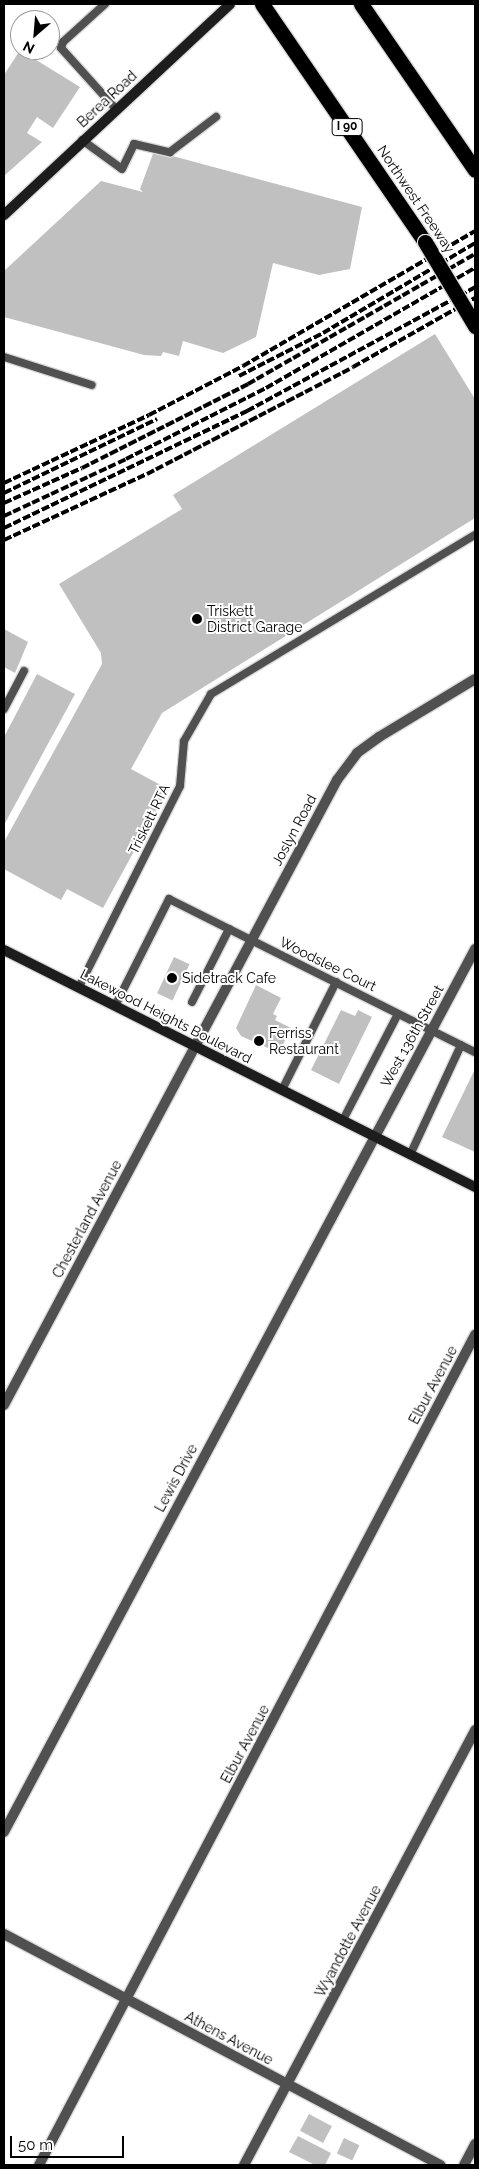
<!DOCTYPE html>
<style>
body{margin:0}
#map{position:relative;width:479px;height:2169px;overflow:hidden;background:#fff;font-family:Raleway,sans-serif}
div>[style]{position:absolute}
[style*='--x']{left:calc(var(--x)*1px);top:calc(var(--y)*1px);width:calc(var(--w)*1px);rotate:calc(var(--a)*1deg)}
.building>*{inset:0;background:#c0c0c0;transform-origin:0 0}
.roads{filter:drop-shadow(1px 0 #dbdbdb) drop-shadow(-1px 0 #dbdbdb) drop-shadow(0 1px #dbdbdb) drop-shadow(0 -1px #dbdbdb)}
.lane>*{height:8px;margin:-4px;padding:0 4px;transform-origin:4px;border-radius:4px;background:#505050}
.street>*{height:10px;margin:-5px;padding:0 5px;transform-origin:5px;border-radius:5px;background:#505050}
.secondary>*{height:10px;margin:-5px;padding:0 5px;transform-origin:5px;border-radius:5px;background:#1d1d1d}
.highway>*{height:15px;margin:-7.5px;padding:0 7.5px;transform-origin:7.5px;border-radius:7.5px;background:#000}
.rail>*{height:4px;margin-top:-2px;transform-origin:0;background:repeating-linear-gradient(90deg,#000 0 8px,transparent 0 10.5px)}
.bridges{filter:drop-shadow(1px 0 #dbdbdb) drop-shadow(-1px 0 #dbdbdb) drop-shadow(0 1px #dbdbdb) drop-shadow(0 -1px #dbdbdb)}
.highway-bridge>*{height:15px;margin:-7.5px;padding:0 7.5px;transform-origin:7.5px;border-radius:7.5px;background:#000}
.dots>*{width:14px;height:14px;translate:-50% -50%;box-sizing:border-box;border:2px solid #fff;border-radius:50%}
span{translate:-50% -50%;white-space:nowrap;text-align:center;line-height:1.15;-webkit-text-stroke:4px #fff;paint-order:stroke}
.shield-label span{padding:1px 4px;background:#fff;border:1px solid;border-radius:4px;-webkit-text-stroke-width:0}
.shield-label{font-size:12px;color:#000;font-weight:700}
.street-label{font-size:14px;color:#000}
.poi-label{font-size:14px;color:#000}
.left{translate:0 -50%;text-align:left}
.frame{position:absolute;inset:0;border:5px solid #000;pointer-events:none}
.north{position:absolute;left:10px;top:10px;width:50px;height:50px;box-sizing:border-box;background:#fff;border:1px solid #999;border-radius:50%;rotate:207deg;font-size:14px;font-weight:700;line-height:20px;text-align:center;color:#000}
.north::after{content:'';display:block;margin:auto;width:18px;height:22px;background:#000;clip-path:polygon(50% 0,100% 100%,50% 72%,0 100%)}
.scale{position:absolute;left:10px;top:2136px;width:114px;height:22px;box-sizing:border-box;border:2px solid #000;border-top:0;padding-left:6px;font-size:15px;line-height:18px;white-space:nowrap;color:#000;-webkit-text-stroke:4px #fff;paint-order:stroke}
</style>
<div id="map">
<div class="building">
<div style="clip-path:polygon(20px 50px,80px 87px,53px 128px,37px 117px,27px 133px,42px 142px,4px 176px,4px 75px)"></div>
<div style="clip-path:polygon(154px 151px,362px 207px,350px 269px,319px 275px,273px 263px,256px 337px,223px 353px,183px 341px,179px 356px,163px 352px,161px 356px,144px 355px,4px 317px,4px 271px,101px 181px,143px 192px,140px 189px)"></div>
<div style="clip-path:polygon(435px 334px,475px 399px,475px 518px,162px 713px,131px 769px,168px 789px,103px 908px,67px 889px,61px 900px,4px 869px,4px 842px,102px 664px,101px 653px,59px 584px,182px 509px,173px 495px)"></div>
<div style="clip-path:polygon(4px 629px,28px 642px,15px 673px,4px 667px)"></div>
<div style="clip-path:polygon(37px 674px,75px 694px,4px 825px,4px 737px)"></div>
<div style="left:174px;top:957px;width:17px;height:40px;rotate:25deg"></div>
<div style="clip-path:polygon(256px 985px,281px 998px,273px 1014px,277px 1016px,275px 1020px,291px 1028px,279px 1053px,241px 1036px,236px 1028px)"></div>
<div style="clip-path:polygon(341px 1010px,355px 1016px,358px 1010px,372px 1017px,339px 1084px,311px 1070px)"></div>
<div style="clip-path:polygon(475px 1069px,475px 1152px,442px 1137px)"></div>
<div style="left:309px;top:2114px;width:26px;height:19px;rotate:28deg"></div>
<div style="clip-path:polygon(298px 2136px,331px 2153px,325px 2165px,315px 2165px,289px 2152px)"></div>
<div style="left:344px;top:2138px;width:17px;height:17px;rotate:25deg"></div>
</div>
<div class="roads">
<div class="lane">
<div style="--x:105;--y:4;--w:57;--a:137.9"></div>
<div style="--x:63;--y:42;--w:6;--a:108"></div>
<div style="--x:61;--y:48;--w:82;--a:48"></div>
<div style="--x:82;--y:140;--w:49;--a:35.9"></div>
<div style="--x:122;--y:169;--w:28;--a:-64"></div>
<div style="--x:134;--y:144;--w:37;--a:13"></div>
<div style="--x:170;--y:152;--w:58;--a:-37.3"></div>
<div style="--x:4;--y:357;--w:92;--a:17.7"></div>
<div style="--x:4;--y:709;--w:43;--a:-62.2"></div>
<div style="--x:79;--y:987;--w:225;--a:-63.3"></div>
<div style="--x:180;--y:786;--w:45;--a:-84.9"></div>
<div style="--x:184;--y:741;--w:54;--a:-60.1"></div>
<div style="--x:211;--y:694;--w:308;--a:-31.1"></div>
<div style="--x:192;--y:1002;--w:82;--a:-63.1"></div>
<div style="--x:115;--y:1006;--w:120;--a:-63.2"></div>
<div style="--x:169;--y:899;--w:342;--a:26.6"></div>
<div style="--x:282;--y:1090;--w:121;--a:-63.4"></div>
<div style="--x:343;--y:1120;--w:119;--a:-62.6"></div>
<div style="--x:410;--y:1155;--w:121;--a:-65.1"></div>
</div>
<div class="street">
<div style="--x:4;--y:1405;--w:708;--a:-61.95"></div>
<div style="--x:337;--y:780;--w:34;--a:-53"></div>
<div style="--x:357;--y:753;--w:27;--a:-36"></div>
<div style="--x:379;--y:737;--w:112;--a:-31.1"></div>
<div style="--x:4;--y:1832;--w:1001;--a:-61.92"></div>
<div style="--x:4;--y:1934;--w:494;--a:27.9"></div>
<div style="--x:39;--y:2165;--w:938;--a:-62.29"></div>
<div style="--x:244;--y:2165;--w:493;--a:-62"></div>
<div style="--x:464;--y:2165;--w:24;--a:-62"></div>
</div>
<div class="secondary">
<div style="--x:4;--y:215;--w:309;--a:-43"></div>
<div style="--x:4;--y:950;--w:527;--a:26.71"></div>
</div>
<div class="highway">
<div style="--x:262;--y:4;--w:288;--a:55.6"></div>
<div style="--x:361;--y:4;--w:201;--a:55.5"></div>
</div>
</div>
<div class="rail">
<div style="--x:239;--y:376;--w:94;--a:-27.1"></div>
<div style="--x:323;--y:333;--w:177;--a:-30.6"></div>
<div style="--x:4;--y:483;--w:160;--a:-25.1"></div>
<div style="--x:149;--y:415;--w:106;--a:-27.5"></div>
<div style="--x:243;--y:366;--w:268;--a:-30.2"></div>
<div style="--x:4;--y:493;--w:170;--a:-25.8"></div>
<div style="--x:4;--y:503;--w:85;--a:-24.2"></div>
<div style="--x:82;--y:468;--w:186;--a:-26.8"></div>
<div style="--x:248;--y:384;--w:262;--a:-29.8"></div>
<div style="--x:4;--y:516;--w:135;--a:-25"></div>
<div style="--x:126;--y:459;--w:157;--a:-26.9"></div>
<div style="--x:266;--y:388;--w:241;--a:-29.9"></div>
<div style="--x:4;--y:528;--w:270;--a:-25.7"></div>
<div style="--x:247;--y:411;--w:260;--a:-28.5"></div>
<div style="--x:4;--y:540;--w:157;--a:-24.8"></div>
<div style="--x:147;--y:474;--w:232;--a:-27.4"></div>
<div style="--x:353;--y:367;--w:140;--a:-29.5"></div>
</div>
<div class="bridges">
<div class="highway-bridge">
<div style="--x:425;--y:242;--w:98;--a:59.2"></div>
</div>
</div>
<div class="dots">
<div style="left:197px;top:619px;background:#000"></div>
<div style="left:172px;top:978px;background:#000"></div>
<div style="left:259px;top:1041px;background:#000"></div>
</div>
<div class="shield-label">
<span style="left:347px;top:127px">I 90</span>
</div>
<div class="street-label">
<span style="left:107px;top:99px;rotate:-43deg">Berea Road</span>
<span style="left:416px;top:199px;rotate:56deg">Northwest Freeway</span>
<span style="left:149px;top:819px;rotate:-64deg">Triskett RTA</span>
<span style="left:294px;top:830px;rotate:-62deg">Joslyn Road</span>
<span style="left:328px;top:964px;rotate:26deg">Woodslee Court</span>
<span style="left:166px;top:1016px;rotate:27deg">Lakewood Heights Boulevard</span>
<span style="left:412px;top:1036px;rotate:-61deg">West 136th Street</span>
<span style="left:87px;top:1219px;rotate:-62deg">Chesterland Avenue</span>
<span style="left:433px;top:1385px;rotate:-62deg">Elbur Avenue</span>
<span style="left:176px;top:1478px;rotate:-62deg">Lewis Drive</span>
<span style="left:245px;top:1744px;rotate:-62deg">Elbur Avenue</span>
<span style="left:348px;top:1941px;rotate:-62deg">Wyandotte Avenue</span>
<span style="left:229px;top:2038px;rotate:28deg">Athens Avenue</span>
</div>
<div class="poi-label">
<span class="left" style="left:207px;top:619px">Triskett<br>District Garage</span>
<span class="left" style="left:182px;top:978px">Sidetrack Cafe</span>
<span class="left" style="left:269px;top:1041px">Ferriss<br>Restaurant</span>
</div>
<div class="frame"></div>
<div class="north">N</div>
<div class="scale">50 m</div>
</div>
